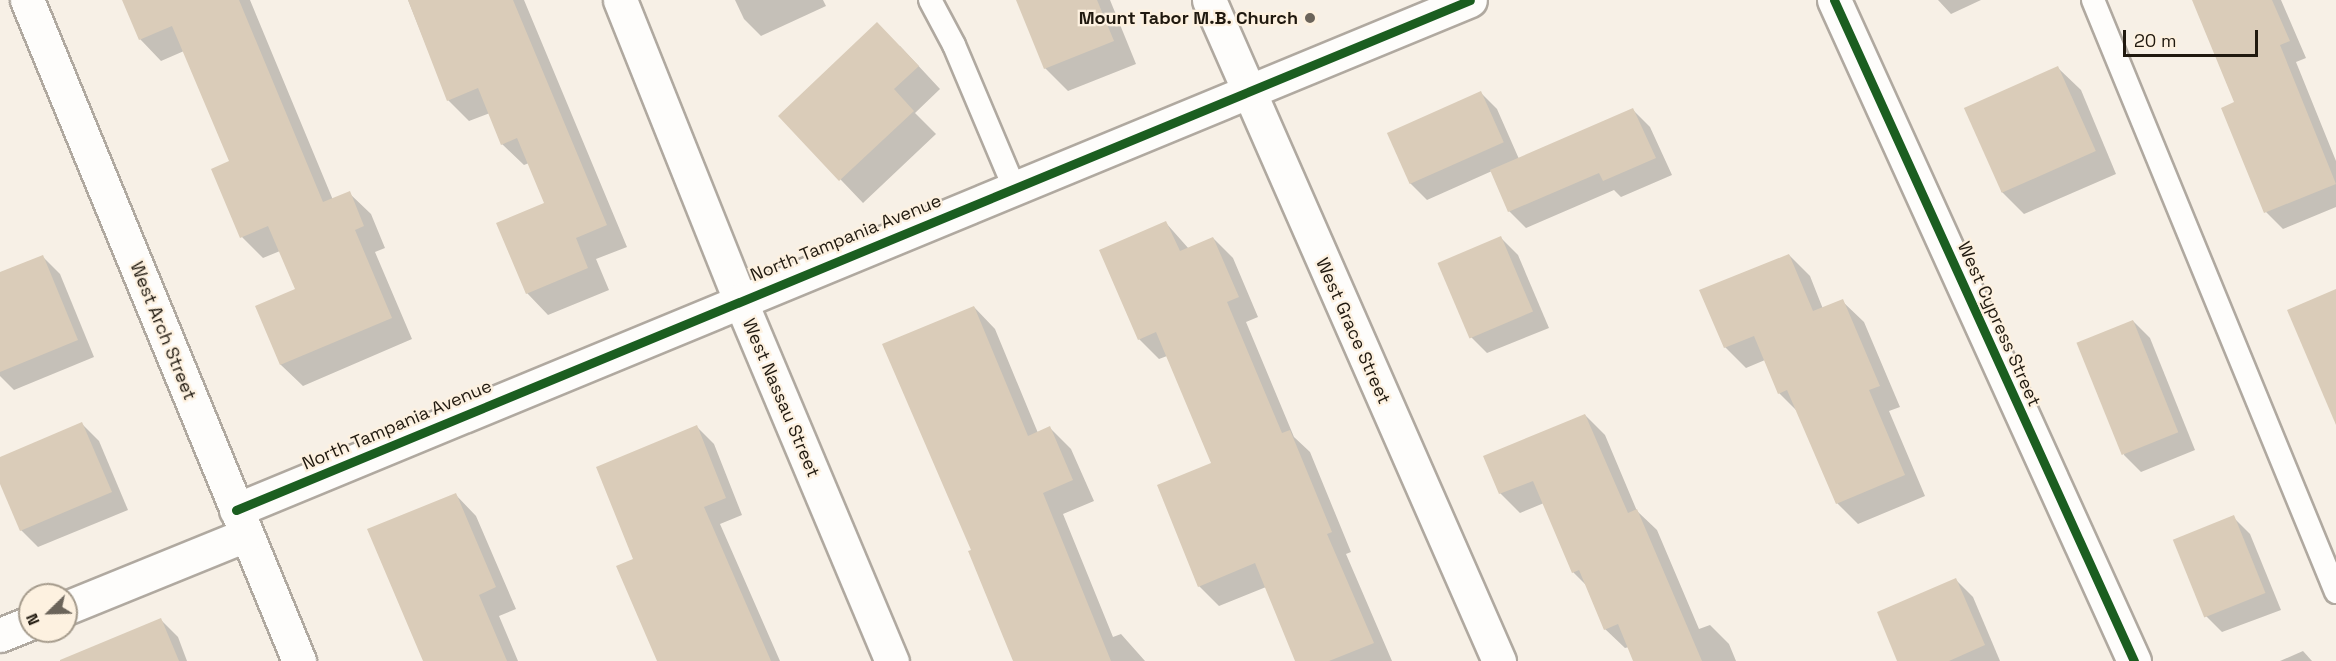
<!DOCTYPE html>
<style>
body{margin:0}
#map{position:relative;width:2336px;height:661px;overflow:hidden;background:#f7f0e6;font-family:"Space Grotesk",sans-serif}
div>[style]{position:absolute}
[style*='--x']{left:calc(var(--x)*1px);top:calc(var(--y)*1px);width:calc(var(--w)*1px);rotate:calc(var(--a)*1deg)}
.shadow>*{inset:0;background:#0003}
.building>*{inset:0;background:#daccb9;transform-origin:0 0}
.roads{filter:drop-shadow(2px 0 #b0a9a0) drop-shadow(-2px 0 #b0a9a0) drop-shadow(0 2px #b0a9a0) drop-shadow(0 -2px #b0a9a0)}
.lane>*{height:22px;margin:-11px;padding:0 11px;transform-origin:11px;border-radius:11px;background:#fefdfb}
.street>*{height:33px;margin:-16.5px;padding:0 16.5px;transform-origin:16.5px;border-radius:16.5px;background:#fefdfb}
.secondary>*{height:33px;margin:-16.5px;padding:0 16.5px;transform-origin:16.5px;border-radius:16.5px;background:#fefdfb}
.cycleway>*{height:9px;margin:-4.5px;padding:0 4.5px;transform-origin:4.5px;border-radius:4.5px;background:#1b5e20}
.dots>*{width:16px;height:16px;translate:-50% -50%;box-sizing:border-box;border:3px solid #fdf1e0;border-radius:50%}
span{translate:-50% -50%;white-space:nowrap;text-align:center;line-height:1.15;-webkit-text-stroke:4.5px #fdf1e0;paint-order:stroke}
.poi-label{font-size:18px;color:#20190f;font-weight:700}
.right{translate:-100% -50%;text-align:right}
.street-label{font-size:18px;color:#20190f}
.north{position:absolute;left:18px;top:583px;width:60px;height:60px;box-sizing:border-box;background:#fdf1e0;border:2px solid #a59b8c;border-radius:50%;rotate:247deg;font-size:16px;font-weight:700;line-height:24px;text-align:center;color:#20190f}
.north::after{content:'';display:block;margin:auto;width:21px;height:27px;background:#6b645a;clip-path:polygon(50% 0,100% 100%,50% 72%,0 100%)}
.scale{position:absolute;left:2123px;top:30px;width:135px;height:27px;box-sizing:border-box;border:3px solid #20190f;border-top:0;padding-left:8px;font-size:18px;line-height:21px;white-space:nowrap;color:#20190f;-webkit-text-stroke:4px #fdf1e0;paint-order:stroke}
</style>
<div id="map">
<div class="shadow">
<div style="clip-path:polygon(124px 0,250px 0,333px 200px,349px 193px,371px 214px,385px 248px,375px 252px,412px 339px,303px 386px,281px 365px,257px 307px,297px 290px,280px 251px,263px 258px,242px 237px,231px 162px,184px 51px,161px 61px,140px 39px)"></div>
<div style="clip-path:polygon(408px 0,524px 0,627px 247px,596px 259px,609px 290px,548px 315px,527px 293px,546px 204px,529px 163px,524px 165px,502px 144px,490px 113px,469px 121px,448px 100px)"></div>
<div style="clip-path:polygon(735px 0,823px 0,826px 6px,761px 36px,744px 19px)"></div>
<div style="clip-path:polygon(1018px 0,1110px 0,1136px 64px,1068px 91px,1045px 68px)"></div>
<div style="clip-path:polygon(1938px 0,1981px 0,1951px 14px)"></div>
<div style="clip-path:polygon(2193px 0,2281px 0,2306px 58px,2296px 62px,2336px 161px,2336px 207px,2283px 229px,2266px 212px,2236px 103px)"></div>
<div style="clip-path:polygon(900px 46px,940px 89px,915px 113px,936px 134px,863px 203px,780px 116px)"></div>
<div style="clip-path:polygon(2058px 68px,2081px 90px,2116px 174px,2024px 214px,2001px 191px)"></div>
<div style="clip-path:polygon(1480px 92px,1497px 109px,1519px 159px,1633px 110px,1650px 127px,1672px 175px,1621px 197px,1614px 190px,1526px 228px,1509px 211px,1492px 171px,1427px 200px,1410px 183px)"></div>
<div style="clip-path:polygon(1166px 223px,1189px 249px,1213px 238px,1233px 258px,1258px 317px,1246px 322px,1294px 437px,1310px 452px,1351px 552px,1346px 554px,1392px 661px,1296px 661px,1266px 587px,1219px 606px,1199px 586px,1213px 464px,1167px 356px,1159px 359px,1139px 339px)"></div>
<div style="clip-path:polygon(1501px 238px,1518px 255px,1549px 328px,1487px 353px,1470px 336px)"></div>
<div style="clip-path:polygon(1789px 255px,1810px 276px,1823px 309px,1842px 301px,1864px 322px,1900px 407px,1889px 411px,1925px 496px,1858px 524px,1837px 503px,1799px 413px,1779px 393px,1765px 360px,1746px 368px,1725px 347px)"></div>
<div style="clip-path:polygon(43px 257px,60px 274px,94px 357px,14px 390px,0 376px,0 274px)"></div>
<div style="clip-path:polygon(974px 307px,995px 329px,1038px 433px,1050px 428px,1071px 449px,1094px 501px,1063px 514px,1113px 637px,1121px 634px,1145px 661px,1022px 661px,973px 550px)"></div>
<div style="clip-path:polygon(2133px 321px,2150px 338px,2195px 450px,2141px 472px,2124px 455px)"></div>
<div style="clip-path:polygon(1585px 415px,1605px 435px,1637px 511px,1657px 530px,1699px 629px,1710px 625px,1729px 644px,1736px 661px,1634px 661px,1629px 647px,1625px 648px,1605px 629px,1587px 586px,1573px 572px,1544px 503px,1520px 513px,1500px 493px)"></div>
<div style="clip-path:polygon(82px 424px,99px 441px,128px 510px,38px 547px,21px 530px,0 480px,0 459px)"></div>
<div style="clip-path:polygon(697px 427px,714px 444px,742px 515px,720px 524px,780px 661px,688px 661px,634px 559px)"></div>
<div style="clip-path:polygon(455px 494px,476px 516px,516px 609px,499px 616px,518px 661px,424px 661px)"></div>
<div style="clip-path:polygon(2233px 517px,2250px 534px,2281px 610px,2222px 632px,2205px 615px)"></div>
<div style="clip-path:polygon(1956px 580px,1973px 597px,2000px 661px,1899px 661px)"></div>
<div style="clip-path:polygon(161px 620px,178px 637px,187px 661px,72px 661px)"></div>
<div style="clip-path:polygon(2303px 651px,2312px 661px,2280px 661px)"></div>
</div>
<div class="building">
<div style="clip-path:polygon(122px 0,239px 0,323px 202px,350px 191px,364px 226px,355px 230px,392px 318px,280px 365px,255px 306px,295px 289px,268px 226px,240px 238px,211px 169px,229px 161px,172px 26px,139px 40px)"></div>
<div style="clip-path:polygon(408px 0,513px 0,607px 225px,576px 238px,588px 268px,526px 294px,496px 223px,544px 203px,517px 138px,501px 145px,478px 88px,447px 101px)"></div>
<div style="clip-path:polygon(1016px 0,1097px 0,1114px 41px,1044px 69px)"></div>
<div style="clip-path:polygon(2192px 0,2272px 0,2290px 41px,2280px 45px,2336px 184px,2264px 213px,2221px 108px,2234px 102px)"></div>
<div style="clip-path:polygon(877px 22px,919px 66px,894px 89px,914px 111px,839px 181px,778px 116px)"></div>
<div style="left:2058px;top:66px;width:93px;height:103px;rotate:66deg"></div>
<div style="left:1481px;top:91px;width:56px;height:103px;rotate:66deg"></div>
<div style="clip-path:polygon(1633px 108px,1656px 158px,1603px 181px,1599px 173px,1508px 212px,1490px 170px)"></div>
<div style="clip-path:polygon(1166px 221px,1180px 251px,1213px 237px,1239px 297px,1227px 302px,1282px 433px,1290px 430px,1332px 532px,1327px 534px,1374px 643px,1329px 661px,1295px 661px,1255px 563px,1198px 587px,1157px 485px,1211px 463px,1156px 332px,1138px 340px,1099px 250px)"></div>
<div style="left:1501px;top:236px;width:82px;height:69px;rotate:67deg"></div>
<div style="clip-path:polygon(1789px 254px,1813px 311px,1843px 299px,1880px 386px,1869px 390px,1905px 475px,1836px 504px,1787px 390px,1778px 394px,1754px 336px,1724px 348px,1699px 290px)"></div>
<div style="clip-path:polygon(43px 255px,78px 340px,0 372px,0 272px)"></div>
<div style="clip-path:polygon(2336px 289px,2336px 425px,2287px 310px)"></div>
<div style="clip-path:polygon(974px 306px,1028px 436px,1050px 426px,1073px 480px,1043px 493px,1111px 661px,1013px 661px,968px 551px,971px 550px,882px 344px)"></div>
<div style="left:2133px;top:320px;width:121px;height:61px;rotate:68deg"></div>
<div style="clip-path:polygon(1585px 414px,1628px 513px,1637px 509px,1702px 661px,1633px 661px,1618px 624px,1604px 630px,1579px 570px,1572px 573px,1533px 481px,1499px 494px,1483px 456px)"></div>
<div style="clip-path:polygon(82px 422px,112px 492px,20px 531px,0 484px,0 457px)"></div>
<div style="clip-path:polygon(697px 425px,726px 498px,704px 507px,771px 661px,657px 661px,616px 566px,633px 559px,596px 467px)"></div>
<div style="clip-path:polygon(456px 493px,496px 587px,479px 595px,507px 661px,423px 661px,367px 529px)"></div>
<div style="left:2234px;top:515px;width:84px;height:66px;rotate:68deg"></div>
<div style="clip-path:polygon(1956px 578px,1985px 645px,1949px 661px,1897px 661px,1877px 612px)"></div>
<div style="clip-path:polygon(161px 618px,179px 661px,60px 661px,60px 660px)"></div>
</div>
<div class="roads">
<div class="lane">
<div style="--x:930;--y:0;--w:51;--a:61.9"></div>
<div style="--x:954;--y:45;--w:154;--a:67.1"></div>
<div style="--x:2093;--y:0;--w:640;--a:67.68"></div>
</div>
<div class="street">
<div style="--x:27;--y:0;--w:715;--a:67.63"></div>
<div style="--x:620;--y:0;--w:323;--a:68.2"></div>
<div style="--x:740;--y:300;--w:392;--a:67.2"></div>
<div style="--x:1209;--y:0;--w:722;--a:66.31"></div>
<div style="--x:236;--y:510;--w:1335;--a:-22.45"></div>
<div style="--x:66;--y:608;--w:194;--a:-22.1"></div>
<div style="--x:0;--y:635;--w:32;--a:-22"></div>
</div>
<div class="secondary">
<div style="--x:1834;--y:0;--w:726;--a:65.59"></div>
</div>
</div>
<div class="cycleway">
<div style="--x:1834;--y:0;--w:726;--a:65.59"></div>
<div style="--x:236;--y:510;--w:1335;--a:-22.45"></div>
</div>
<div class="dots">
<div style="left:1310px;top:18px;background:#6b645a"></div>
</div>
<div class="poi-label">
<span class="right" style="left:1298px;top:18px">Mount Tabor M.B. Church</span>
</div>
<div class="street-label">
<span style="left:846px;top:238px;rotate:-22deg">North Tampania Avenue</span>
<span style="left:1999px;top:324px;rotate:66deg">West Cypress Street</span>
<span style="left:163px;top:331px;rotate:68deg">West Arch Street</span>
<span style="left:1353px;top:331px;rotate:66deg">West Grace Street</span>
<span style="left:781px;top:398px;rotate:67deg">West Nassau Street</span>
<span style="left:397px;top:425px;rotate:-23deg">North Tampania Avenue</span>
</div>
<div class="north">N</div>
<div class="scale">20 m</div>
</div>
